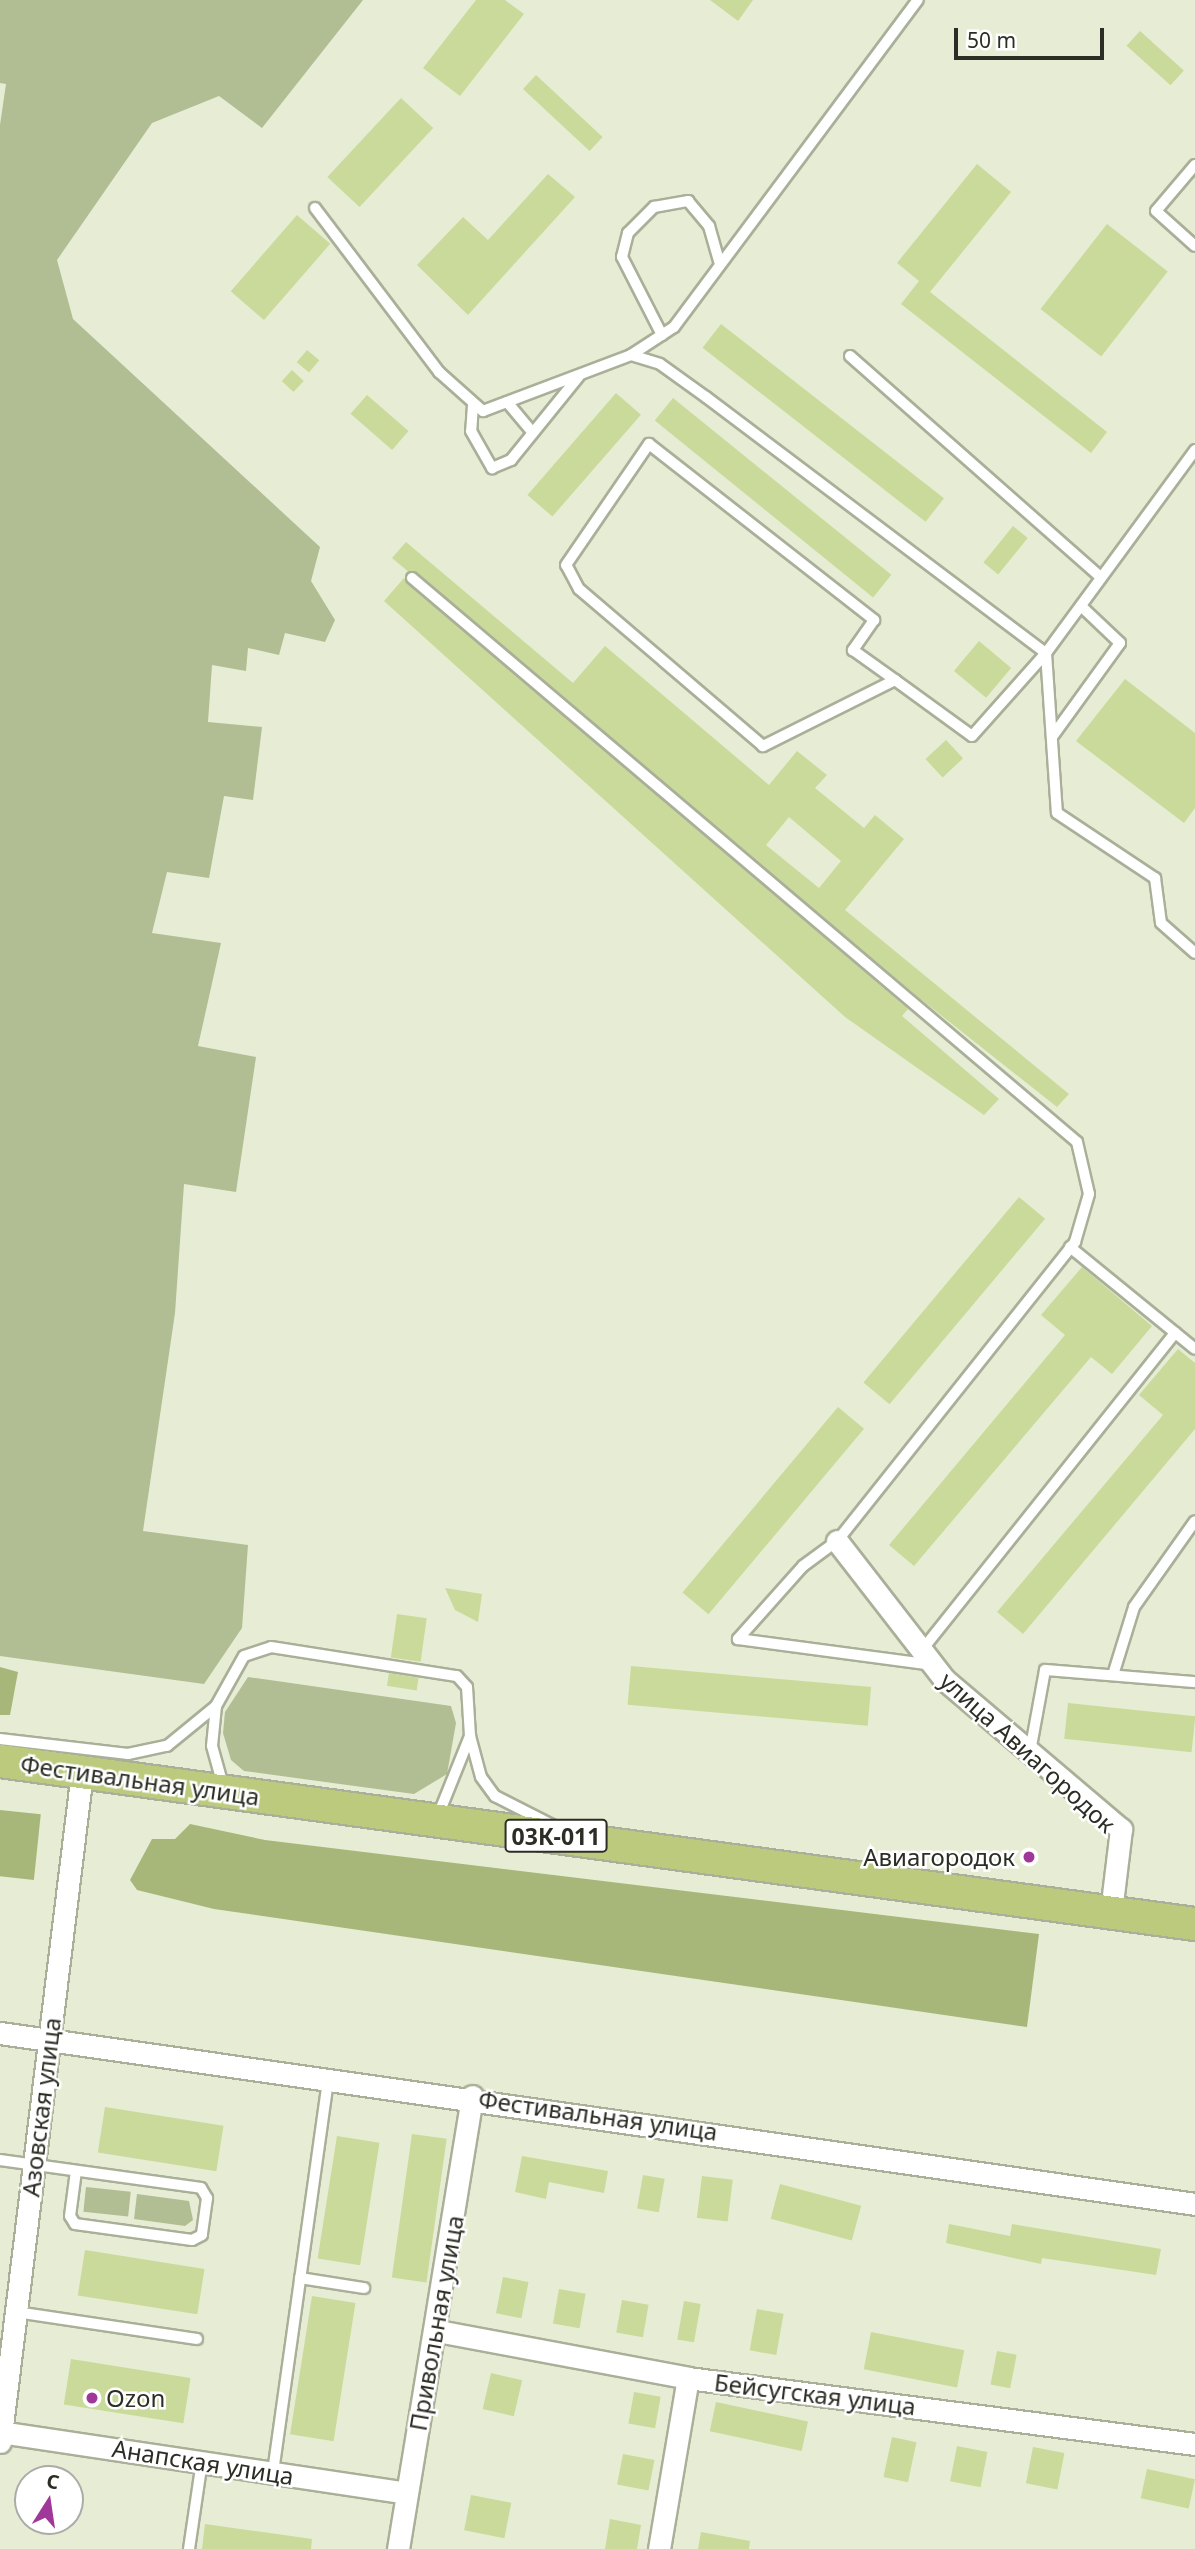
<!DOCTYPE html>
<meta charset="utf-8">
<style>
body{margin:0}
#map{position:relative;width:1195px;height:2549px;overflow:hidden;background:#e6edd4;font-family:"Noto Sans",sans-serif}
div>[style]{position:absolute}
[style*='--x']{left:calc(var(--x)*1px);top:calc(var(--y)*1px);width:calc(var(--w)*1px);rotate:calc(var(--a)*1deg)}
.green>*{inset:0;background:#b1bd93;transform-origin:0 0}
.forest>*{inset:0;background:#a7b779;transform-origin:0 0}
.building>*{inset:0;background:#cada9a;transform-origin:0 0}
.roads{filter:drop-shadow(2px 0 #a9af98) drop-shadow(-2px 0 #a9af98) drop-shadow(0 2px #a9af98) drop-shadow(0 -2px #a9af98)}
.lane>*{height:10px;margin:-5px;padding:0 5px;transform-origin:5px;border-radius:5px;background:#fff}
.street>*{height:21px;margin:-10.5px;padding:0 10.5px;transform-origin:10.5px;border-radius:10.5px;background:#fff}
.primary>*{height:32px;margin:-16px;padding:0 16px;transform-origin:16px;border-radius:16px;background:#bbca7c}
.dots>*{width:19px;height:19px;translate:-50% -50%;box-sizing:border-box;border:4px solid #fff;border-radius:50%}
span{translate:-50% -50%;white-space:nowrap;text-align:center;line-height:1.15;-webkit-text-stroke:5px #fff;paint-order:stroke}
.shield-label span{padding:2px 5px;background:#fff;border:2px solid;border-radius:5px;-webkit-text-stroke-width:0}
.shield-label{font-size:23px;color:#2c2e25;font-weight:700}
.street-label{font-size:24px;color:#2c2e25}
.poi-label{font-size:24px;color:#2c2e25}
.right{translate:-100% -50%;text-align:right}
.left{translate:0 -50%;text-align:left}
.north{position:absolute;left:14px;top:2465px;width:70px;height:70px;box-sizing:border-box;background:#fff;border:2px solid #ababa8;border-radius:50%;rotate:12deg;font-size:19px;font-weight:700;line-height:28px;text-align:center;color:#2c2e25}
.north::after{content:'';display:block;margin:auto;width:24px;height:32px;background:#a0389a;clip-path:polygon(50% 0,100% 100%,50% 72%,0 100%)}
.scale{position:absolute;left:954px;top:28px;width:150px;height:32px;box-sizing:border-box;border:4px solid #2c2e25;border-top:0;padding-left:9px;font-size:21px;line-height:24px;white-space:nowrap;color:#2c2e25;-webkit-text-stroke:5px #fff;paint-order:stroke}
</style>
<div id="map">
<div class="green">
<div style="clip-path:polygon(0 0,363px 0,262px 128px,219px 96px,152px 123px,57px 260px,73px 319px,320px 547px,311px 581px,335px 620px,325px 642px,285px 633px,279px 655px,248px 648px,246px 671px,212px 665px,208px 722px,262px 727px,253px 800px,224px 796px,209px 878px,167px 872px,152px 933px,221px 943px,198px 1046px,256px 1057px,236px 1192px,184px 1184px,175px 1313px,143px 1531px,248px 1545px,242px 1628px,204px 1684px,0 1656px,0 125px,6px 84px,0 83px)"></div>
<div style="clip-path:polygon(248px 1677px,451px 1706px,456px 1723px,447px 1774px,414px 1794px,244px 1771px,231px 1760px,223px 1733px,225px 1712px)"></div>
<div style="left:86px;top:2187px;width:45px;height:25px;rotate:6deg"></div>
<div style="clip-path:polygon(137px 2194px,189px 2201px,193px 2220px,185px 2226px,134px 2219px)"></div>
</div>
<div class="forest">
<div style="clip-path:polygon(0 1667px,18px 1672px,10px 1715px,0 1715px)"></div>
<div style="left:0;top:1810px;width:41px;height:66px;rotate:6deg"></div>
<div style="clip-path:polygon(190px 1824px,265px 1840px,1039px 1934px,1027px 2027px,214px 1909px,137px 1890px,130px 1880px,152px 1839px,175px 1839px)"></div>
</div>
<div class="building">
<div style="clip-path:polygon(476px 0,505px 0,524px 14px,460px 96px,423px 68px)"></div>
<div style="clip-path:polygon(710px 0,753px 0,738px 21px)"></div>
<div style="left:1140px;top:31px;width:59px;height:20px;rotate:42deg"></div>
<div style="left:536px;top:75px;width:91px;height:19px;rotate:43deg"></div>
<div style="left:401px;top:98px;width:44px;height:108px;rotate:43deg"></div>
<div style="clip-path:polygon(977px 164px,1011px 192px,930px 292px,1107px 432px,1091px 453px,901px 304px,919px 281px,897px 263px)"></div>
<div style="clip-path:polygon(548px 174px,575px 197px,468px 315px,417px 265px,463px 217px,488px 240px)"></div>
<div style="left:297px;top:215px;width:44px;height:101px;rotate:41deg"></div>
<div style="left:1107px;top:224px;width:77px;height:108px;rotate:38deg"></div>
<div style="left:721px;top:324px;width:283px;height:30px;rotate:38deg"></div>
<div style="left:307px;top:350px;width:16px;height:16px;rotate:40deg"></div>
<div style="left:292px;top:370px;width:16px;height:15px;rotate:43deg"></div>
<div style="left:616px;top:393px;width:33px;height:135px;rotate:41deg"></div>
<div style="left:367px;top:395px;width:55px;height:25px;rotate:41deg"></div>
<div style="left:673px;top:398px;width:281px;height:29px;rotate:39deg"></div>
<div style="left:1013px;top:526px;width:19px;height:47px;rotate:39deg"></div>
<div style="clip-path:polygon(evenodd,406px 542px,573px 683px,605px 646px,769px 785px,797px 751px,827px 775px,815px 788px,864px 828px,875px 815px,904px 839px,845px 910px,1069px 1094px,1057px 1107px,918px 997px,392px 558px,406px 542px,789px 817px,841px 861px,819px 888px,766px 845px,789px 817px)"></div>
<div style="clip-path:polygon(404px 578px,908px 1009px,902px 1016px,999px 1099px,984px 1115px,845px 1017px,384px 601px)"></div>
<div style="left:979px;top:641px;width:42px;height:39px;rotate:40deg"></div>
<div style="clip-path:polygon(1125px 679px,1195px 733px,1195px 808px,1184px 823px,1076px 741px)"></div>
<div style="left:946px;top:740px;width:25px;height:28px;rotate:47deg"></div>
<div style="left:1019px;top:1197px;width:34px;height:242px;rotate:40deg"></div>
<div style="clip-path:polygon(1082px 1267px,1152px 1326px,1112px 1374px,1091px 1357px,914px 1566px,889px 1545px,1065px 1335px,1041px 1315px)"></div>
<div style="clip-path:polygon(1178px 1349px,1195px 1363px,1195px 1429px,1023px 1634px,997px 1612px,1163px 1415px,1139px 1395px)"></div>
<div style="left:838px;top:1407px;width:34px;height:242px;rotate:40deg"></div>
<div style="clip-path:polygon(445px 1588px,482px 1594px,478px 1622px,455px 1610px)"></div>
<div style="left:397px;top:1614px;width:30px;height:44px;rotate:8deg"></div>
<div style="left:631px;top:1666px;width:241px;height:39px;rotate:5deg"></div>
<div style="left:389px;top:1673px;width:30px;height:13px;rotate:9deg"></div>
<div style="left:1068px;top:1703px;width:128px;height:36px;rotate:6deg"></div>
<div style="left:105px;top:2107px;width:120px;height:46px;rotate:9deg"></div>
<div style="left:412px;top:2134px;width:35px;height:145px;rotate:8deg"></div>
<div style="left:337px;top:2136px;width:43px;height:124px;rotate:9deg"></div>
<div style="clip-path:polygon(522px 2156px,608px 2171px,604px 2193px,549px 2182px,546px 2199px,515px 2192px)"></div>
<div style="left:643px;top:2175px;width:22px;height:34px;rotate:10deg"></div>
<div style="left:702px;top:2176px;width:31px;height:42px;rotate:7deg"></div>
<div style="left:780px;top:2184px;width:84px;height:36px;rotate:15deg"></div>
<div style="clip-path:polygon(949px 2224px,1010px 2236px,1012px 2224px,1161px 2249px,1156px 2275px,1042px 2258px,1041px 2264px,946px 2243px)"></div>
<div style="left:85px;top:2250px;width:121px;height:46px;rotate:9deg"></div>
<div style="left:503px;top:2277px;width:26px;height:37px;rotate:11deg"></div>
<div style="left:559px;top:2289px;width:27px;height:35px;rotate:10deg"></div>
<div style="left:312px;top:2296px;width:44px;height:140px;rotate:9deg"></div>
<div style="left:622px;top:2300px;width:27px;height:33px;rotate:10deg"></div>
<div style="left:684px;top:2301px;width:17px;height:39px;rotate:10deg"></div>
<div style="left:757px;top:2309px;width:27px;height:42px;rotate:10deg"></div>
<div style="left:871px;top:2332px;width:95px;height:38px;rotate:11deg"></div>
<div style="left:997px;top:2351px;width:20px;height:34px;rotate:11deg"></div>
<div style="left:71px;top:2359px;width:121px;height:46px;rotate:9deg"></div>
<div style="left:491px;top:2373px;width:32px;height:37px;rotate:13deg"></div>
<div style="left:634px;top:2392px;width:27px;height:32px;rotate:10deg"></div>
<div style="left:716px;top:2402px;width:94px;height:30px;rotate:12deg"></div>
<div style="left:892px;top:2437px;width:25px;height:41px;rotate:12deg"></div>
<div style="left:957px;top:2446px;width:31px;height:36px;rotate:11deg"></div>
<div style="left:1033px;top:2447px;width:32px;height:37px;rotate:11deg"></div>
<div style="left:623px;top:2454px;width:32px;height:31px;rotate:11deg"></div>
<div style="left:1147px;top:2469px;width:49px;height:30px;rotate:12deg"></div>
<div style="left:471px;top:2495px;width:41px;height:36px;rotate:11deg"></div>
<div style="clip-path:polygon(610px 2519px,641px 2525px,637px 2549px,605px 2549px)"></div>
<div style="clip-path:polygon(205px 2524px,312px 2539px,311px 2549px,202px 2549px)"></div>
<div style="clip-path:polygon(701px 2532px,750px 2541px,749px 2549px,698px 2549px)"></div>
</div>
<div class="roads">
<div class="lane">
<div style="--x:1195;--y:165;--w:60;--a:130.3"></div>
<div style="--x:1156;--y:211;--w:52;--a:41.9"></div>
<div style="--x:315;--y:208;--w:206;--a:52.9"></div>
<div style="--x:439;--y:372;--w:59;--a:41.6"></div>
<div style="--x:483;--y:411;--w:158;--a:-20.7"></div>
<div style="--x:631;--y:355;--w:51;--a:-33.1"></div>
<div style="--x:674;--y:327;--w:408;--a:-53.3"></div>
<div style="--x:662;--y:335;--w:88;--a:-117.1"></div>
<div style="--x:622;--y:257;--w:25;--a:-76"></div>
<div style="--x:628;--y:233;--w:37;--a:-45"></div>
<div style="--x:654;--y:207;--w:35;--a:-10"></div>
<div style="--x:688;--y:201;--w:33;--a:50"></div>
<div style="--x:709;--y:226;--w:37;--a:74"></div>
<div style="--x:631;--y:355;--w:30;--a:17"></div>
<div style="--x:660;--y:364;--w:57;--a:35.7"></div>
<div style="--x:706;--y:397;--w:426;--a:37"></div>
<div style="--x:1046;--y:653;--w:160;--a:86.1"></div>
<div style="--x:1057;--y:813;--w:118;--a:33.6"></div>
<div style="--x:1155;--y:878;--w:45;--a:82.4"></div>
<div style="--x:1161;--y:923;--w:45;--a:41.4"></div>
<div style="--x:850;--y:356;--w:334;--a:41.4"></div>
<div style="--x:507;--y:402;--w:40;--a:50"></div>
<div style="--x:473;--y:405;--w:26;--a:94"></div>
<div style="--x:471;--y:431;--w:43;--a:60.4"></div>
<div style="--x:492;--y:468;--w:21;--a:-23"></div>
<div style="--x:511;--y:460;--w:108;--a:-51"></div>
<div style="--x:412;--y:578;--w:872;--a:40.3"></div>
<div style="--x:1077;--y:1142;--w:53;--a:77"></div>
<div style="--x:1089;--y:1194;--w:50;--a:106.3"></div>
<div style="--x:1075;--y:1242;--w:382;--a:128.5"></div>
<div style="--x:837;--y:1541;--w:42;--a:143.7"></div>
<div style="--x:803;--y:1566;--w:98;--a:131.7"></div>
<div style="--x:738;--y:1639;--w:197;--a:7.6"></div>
<div style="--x:895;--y:680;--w:148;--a:153.4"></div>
<div style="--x:763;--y:746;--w:242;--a:-139.5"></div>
<div style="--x:579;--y:589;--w:27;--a:-118"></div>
<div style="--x:566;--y:565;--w:147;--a:-55.6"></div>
<div style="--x:649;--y:444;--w:286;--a:38"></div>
<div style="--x:874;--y:620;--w:37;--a:125"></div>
<div style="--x:853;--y:650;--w:52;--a:35.5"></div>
<div style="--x:895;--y:680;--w:95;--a:36"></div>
<div style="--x:972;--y:736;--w:111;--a:-48.3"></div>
<div style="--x:1046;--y:653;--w:252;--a:-53.7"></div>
<div style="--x:1052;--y:737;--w:116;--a:-54.1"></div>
<div style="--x:1120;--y:643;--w:54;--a:-136.5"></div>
<div style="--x:1070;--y:1247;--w:161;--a:39.2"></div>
<div style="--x:922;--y:1650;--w:406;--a:-51.4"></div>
<div style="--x:1113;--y:1675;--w:71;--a:-72.8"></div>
<div style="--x:1134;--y:1607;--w:105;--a:-54.7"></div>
<div style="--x:216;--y:1706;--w:40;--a:95.7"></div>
<div style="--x:212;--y:1746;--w:45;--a:74.4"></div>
<div style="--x:470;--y:1736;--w:42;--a:75"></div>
<div style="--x:481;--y:1777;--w:24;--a:54"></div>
<div style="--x:495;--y:1796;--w:64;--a:27"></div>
<div style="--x:0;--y:1739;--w:129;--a:6.7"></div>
<div style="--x:128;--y:1754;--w:40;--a:-12"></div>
<div style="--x:167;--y:1746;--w:63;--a:-39.2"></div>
<div style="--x:216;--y:1706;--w:57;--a:-60.8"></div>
<div style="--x:244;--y:1656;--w:28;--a:-18"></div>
<div style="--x:271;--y:1647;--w:188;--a:8.9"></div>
<div style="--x:457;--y:1676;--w:15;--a:48"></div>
<div style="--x:467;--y:1687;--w:49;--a:86.5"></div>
<div style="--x:470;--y:1736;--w:88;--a:111.9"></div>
<div style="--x:1030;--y:1752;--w:83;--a:-79.6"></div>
<div style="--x:1045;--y:1670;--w:150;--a:4.6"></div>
<div style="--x:0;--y:2160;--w:203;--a:7.9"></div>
<div style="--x:201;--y:2188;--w:12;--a:59"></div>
<div style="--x:207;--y:2198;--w:37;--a:98"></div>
<div style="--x:202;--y:2235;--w:11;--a:153"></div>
<div style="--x:192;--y:2240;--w:118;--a:-172.2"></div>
<div style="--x:75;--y:2224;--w:9;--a:-122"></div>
<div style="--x:70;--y:2216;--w:45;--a:-82.4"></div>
<div style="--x:300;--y:2278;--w:65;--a:8.9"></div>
<div style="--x:16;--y:2312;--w:183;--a:8.5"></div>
<div style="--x:273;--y:2472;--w:397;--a:-82"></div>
<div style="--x:189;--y:2549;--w:89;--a:-81.6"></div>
</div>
<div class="street">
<div style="--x:837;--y:1541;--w:176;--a:52.2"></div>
<div style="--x:945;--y:1680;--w:231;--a:40.3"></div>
<div style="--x:1121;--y:1829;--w:84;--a:96.9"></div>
<div style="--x:0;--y:2033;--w:1207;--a:8.14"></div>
<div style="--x:438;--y:2331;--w:254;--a:10.6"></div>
<div style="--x:688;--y:2378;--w:511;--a:7.42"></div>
<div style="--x:0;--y:2432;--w:411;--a:8.5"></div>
<div style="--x:0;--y:2442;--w:675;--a:-83.02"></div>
<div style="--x:398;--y:2549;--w:459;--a:-80.7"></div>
<div style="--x:659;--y:2549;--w:173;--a:-80.4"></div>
</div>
<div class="primary">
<div style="--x:0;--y:1761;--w:1206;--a:7.77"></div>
</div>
</div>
<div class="dots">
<div style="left:1029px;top:1857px;background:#a0389a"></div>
<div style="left:92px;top:2398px;background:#a0389a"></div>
</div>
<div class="shield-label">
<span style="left:556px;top:1836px">03К-011</span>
</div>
<div class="street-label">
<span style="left:1028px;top:1752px;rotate:42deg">улица Авиагородок</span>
<span style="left:140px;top:1780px;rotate:8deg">Фестивальная улица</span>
<span style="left:41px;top:2107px;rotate:-83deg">Азовская улица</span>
<span style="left:598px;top:2115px;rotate:8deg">Фестивальная улица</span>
<span style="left:436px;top:2323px;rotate:-80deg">Привольная улица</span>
<span style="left:815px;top:2394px;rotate:7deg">Бейсугская улица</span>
<span style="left:203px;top:2462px;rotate:9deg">Анапская улица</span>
</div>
<div class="poi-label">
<span class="right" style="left:1015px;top:1857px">Авиагородок</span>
<span class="left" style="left:106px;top:2398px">Ozon</span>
</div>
<div class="north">С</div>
<div class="scale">50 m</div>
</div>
